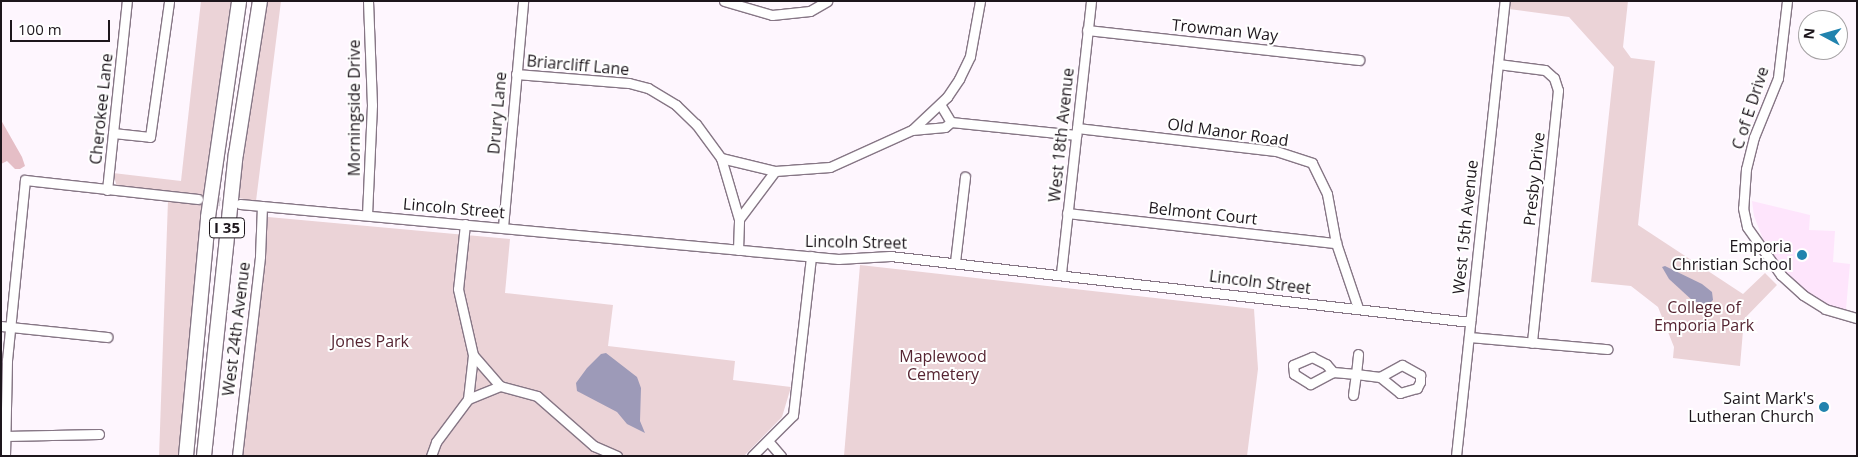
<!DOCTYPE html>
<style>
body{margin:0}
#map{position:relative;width:1858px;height:457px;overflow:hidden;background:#fef6fe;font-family:"Open Sans",sans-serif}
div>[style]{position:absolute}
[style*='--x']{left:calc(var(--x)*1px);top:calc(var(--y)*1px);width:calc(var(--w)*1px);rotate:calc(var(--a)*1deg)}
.built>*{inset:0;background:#fee5fc}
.green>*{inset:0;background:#ebd3d7;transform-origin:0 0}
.forest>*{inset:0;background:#e5bec6}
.water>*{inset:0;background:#9d9ab8}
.minor-tunnel>*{height:9px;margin-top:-4.5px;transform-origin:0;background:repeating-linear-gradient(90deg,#dcd4dc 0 9px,transparent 0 13.5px)}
.roads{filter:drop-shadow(1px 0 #867685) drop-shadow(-1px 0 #867685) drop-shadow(0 1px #867685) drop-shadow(0 -1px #867685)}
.minor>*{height:9px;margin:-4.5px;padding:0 4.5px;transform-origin:4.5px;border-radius:4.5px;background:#fff}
.highway>*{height:14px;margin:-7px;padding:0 7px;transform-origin:7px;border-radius:7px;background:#fff}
.dots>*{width:14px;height:14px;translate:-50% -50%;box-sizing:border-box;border:2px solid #fff;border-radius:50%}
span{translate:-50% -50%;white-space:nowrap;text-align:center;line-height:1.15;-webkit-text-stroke:4px #fff;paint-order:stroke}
.shield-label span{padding:1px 4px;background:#fff;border:1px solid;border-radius:4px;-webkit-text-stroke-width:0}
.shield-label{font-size:15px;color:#1d161c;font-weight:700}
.street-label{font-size:16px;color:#1d161c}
.poi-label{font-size:16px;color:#1d161c}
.right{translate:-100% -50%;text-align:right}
.park-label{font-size:16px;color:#562532}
.frame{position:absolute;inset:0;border:2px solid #1d161c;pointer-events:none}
.north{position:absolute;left:1798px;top:10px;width:50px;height:50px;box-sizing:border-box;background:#fff;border:1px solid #a5a2a4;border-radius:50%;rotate:276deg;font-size:14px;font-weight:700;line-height:20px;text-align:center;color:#1d161c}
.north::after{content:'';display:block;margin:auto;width:18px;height:22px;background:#2183ae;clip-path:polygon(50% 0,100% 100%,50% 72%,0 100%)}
.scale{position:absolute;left:10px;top:20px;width:100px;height:22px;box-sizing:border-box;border:2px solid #1d161c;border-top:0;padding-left:6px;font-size:15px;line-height:18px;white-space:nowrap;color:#1d161c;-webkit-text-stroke:4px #fff;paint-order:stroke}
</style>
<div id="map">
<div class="built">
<div style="clip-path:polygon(1752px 201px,1810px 215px,1809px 230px,1835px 231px,1833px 262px,1850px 264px,1846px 309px,1842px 311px,1823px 303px,1791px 280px,1766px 247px,1754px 216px)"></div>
</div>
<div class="green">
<div style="clip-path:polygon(201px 1px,231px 1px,203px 196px,117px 187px,113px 173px,181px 181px)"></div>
<div style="clip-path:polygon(266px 1px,281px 1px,256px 201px,238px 198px)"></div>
<div style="clip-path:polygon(1510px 1px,1628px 1px,1623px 47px,1631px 58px,1655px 61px,1638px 225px,1743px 294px,1765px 273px,1777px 285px,1744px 319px,1740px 366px,1673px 358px,1674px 347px,1658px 307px,1631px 286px,1591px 282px,1614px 67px,1569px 17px,1509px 9px)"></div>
<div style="left:168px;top:200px;width:35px;height:257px;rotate:2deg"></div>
<div style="clip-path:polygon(268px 217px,510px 239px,505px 293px,613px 305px,608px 346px,735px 361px,733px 380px,791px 387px,782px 417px,744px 456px,242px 456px)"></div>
<div style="clip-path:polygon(860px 265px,1254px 309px,1258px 369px,1247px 456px,844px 456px)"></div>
</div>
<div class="forest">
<div style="clip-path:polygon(1px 120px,22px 157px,25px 166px,20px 169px,15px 169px,7px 161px,1px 164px)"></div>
</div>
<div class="water">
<div style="clip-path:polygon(1665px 266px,1702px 284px,1712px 292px,1713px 300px,1708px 305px,1693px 301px,1669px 279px,1662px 267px)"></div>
<div style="clip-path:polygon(606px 353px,637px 377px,641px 388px,640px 421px,645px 433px,627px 424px,617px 412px,577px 391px,576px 383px,587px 368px,601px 354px)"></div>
</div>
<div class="minor-tunnel">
<div style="--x:198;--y:199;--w:37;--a:6"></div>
</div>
<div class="roads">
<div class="minor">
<div style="--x:724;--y:1;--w:50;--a:16.3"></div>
<div style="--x:772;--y:15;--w:38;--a:-6"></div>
<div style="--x:810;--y:11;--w:20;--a:-30"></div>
<div style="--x:1787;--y:1;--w:78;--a:96.7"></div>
<div style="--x:1778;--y:78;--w:64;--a:112.1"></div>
<div style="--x:1754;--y:137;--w:33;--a:104"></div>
<div style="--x:1746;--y:169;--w:39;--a:94"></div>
<div style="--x:1743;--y:208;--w:19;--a:78"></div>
<div style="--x:1747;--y:227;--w:59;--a:54.7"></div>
<div style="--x:1781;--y:275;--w:30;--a:42"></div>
<div style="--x:1803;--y:295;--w:26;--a:32"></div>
<div style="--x:1825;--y:309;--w:33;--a:16"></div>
<div style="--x:1087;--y:30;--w:274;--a:6.3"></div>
<div style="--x:1498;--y:64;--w:47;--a:7.3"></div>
<div style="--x:1545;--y:70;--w:12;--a:42"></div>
<div style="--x:1554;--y:78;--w:13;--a:72"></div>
<div style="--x:1558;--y:90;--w:254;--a:95.9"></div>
<div style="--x:516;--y:74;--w:113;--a:4.6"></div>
<div style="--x:629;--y:83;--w:20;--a:15"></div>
<div style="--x:648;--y:88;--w:33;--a:31"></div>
<div style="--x:676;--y:105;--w:28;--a:44"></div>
<div style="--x:696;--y:124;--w:42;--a:53.7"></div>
<div style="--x:721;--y:158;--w:56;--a:13.5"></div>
<div style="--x:775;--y:171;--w:55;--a:-4.2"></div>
<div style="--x:830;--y:167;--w:90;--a:-24.3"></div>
<div style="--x:912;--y:130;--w:33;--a:-5"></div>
<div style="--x:945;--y:127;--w:8;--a:-40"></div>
<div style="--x:951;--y:122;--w:126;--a:5.9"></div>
<div style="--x:940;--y:104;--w:21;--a:59"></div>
<div style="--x:1077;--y:128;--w:200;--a:6.6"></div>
<div style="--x:1276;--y:151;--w:38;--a:18"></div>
<div style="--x:1312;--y:163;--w:34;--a:64"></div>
<div style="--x:1327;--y:194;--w:50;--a:79.6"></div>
<div style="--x:1336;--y:243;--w:69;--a:71.3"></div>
<div style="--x:913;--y:129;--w:47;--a:-43.3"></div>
<div style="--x:947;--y:97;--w:22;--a:-56"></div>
<div style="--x:959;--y:79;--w:25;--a:-64"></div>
<div style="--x:970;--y:56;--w:56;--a:-79.7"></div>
<div style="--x:113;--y:133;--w:37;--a:6"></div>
<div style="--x:150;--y:137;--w:137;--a:-82"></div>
<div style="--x:721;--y:158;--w:64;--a:73.6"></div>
<div style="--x:739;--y:219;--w:60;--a:-53.1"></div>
<div style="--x:107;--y:190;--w:190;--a:-84"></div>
<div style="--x:240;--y:204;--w:601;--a:5.25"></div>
<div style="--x:838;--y:259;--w:52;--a:-3.3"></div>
<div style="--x:890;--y:256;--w:584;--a:6.49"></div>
<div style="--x:1067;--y:213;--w:271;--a:6.4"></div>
<div style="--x:367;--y:215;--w:110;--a:-87.4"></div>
<div style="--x:372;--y:105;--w:104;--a:-92.2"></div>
<div style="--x:465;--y:224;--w:65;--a:96.1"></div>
<div style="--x:458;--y:289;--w:68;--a:77.2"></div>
<div style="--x:473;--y:355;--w:41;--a:48.9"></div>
<div style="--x:500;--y:386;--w:38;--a:15"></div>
<div style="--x:537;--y:396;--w:76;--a:41.3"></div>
<div style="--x:594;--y:446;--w:25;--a:23"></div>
<div style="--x:503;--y:227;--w:227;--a:-84.9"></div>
<div style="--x:738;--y:250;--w:31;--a:-88"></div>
<div style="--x:955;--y:262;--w:86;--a:-83.3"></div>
<div style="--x:1061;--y:273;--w:274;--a:-83.7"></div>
<div style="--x:1;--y:326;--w:107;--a:5.9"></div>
<div style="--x:1469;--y:337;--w:139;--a:5"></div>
<div style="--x:1333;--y:372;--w:26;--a:152"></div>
<div style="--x:1310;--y:384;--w:19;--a:-148"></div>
<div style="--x:1294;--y:374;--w:9;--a:-96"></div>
<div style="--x:1293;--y:365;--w:21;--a:-23"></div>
<div style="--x:1312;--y:357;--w:16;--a:27"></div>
<div style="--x:1326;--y:364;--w:11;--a:49"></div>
<div style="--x:1333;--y:372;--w:23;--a:5"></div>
<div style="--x:1356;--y:374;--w:20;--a:-84"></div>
<div style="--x:1353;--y:395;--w:21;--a:-82"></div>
<div style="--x:1356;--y:374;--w:24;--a:7"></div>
<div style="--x:1380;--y:377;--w:25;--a:-29"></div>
<div style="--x:1402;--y:365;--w:21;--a:29"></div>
<div style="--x:1420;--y:375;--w:7;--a:90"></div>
<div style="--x:1420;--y:382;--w:7;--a:117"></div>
<div style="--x:1417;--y:388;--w:18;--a:164"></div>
<div style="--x:1400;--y:393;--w:26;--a:-141"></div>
<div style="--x:468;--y:399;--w:35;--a:-22"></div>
<div style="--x:5;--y:436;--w:94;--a:-1.2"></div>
<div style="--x:768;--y:441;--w:20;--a:49"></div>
<div style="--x:5;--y:456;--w:96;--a:-88.8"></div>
<div style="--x:7;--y:360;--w:181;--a:-84.3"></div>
<div style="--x:25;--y:180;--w:174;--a:6.3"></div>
<div style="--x:237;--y:456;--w:201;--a:-83.4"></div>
<div style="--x:260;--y:256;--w:50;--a:-87.7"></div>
<div style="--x:431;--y:456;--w:15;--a:-70"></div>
<div style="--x:436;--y:442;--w:54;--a:-53.3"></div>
<div style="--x:468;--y:399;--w:44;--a:-83.5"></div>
<div style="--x:752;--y:456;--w:58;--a:-45"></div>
<div style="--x:793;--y:415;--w:160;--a:-83.5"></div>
<div style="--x:1456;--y:456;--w:458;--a:-83.9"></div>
</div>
<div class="highway">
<div style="--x:186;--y:456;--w:240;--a:-84.7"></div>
<div style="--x:208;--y:217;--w:218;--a:-81.8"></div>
<div style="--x:204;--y:456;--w:304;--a:-84"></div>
<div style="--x:236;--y:154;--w:155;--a:-81.1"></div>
</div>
</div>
<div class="dots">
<div style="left:1802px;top:255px;background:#2183ae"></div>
<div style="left:1824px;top:407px;background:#2183ae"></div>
</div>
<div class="shield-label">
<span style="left:227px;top:228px">I 35</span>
</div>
<div class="street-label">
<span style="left:1225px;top:30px;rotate:6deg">Trowman Way</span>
<span style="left:578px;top:65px;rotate:5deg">Briarcliff Lane</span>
<span style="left:354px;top:108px;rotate:-90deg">Morningside Drive</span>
<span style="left:1750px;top:108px;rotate:-72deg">C of E Drive</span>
<span style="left:101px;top:109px;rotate:-84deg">Cherokee Lane</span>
<span style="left:497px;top:113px;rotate:-85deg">Drury Lane</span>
<span style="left:1228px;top:132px;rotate:8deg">Old Manor Road</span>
<span style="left:1061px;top:135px;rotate:-84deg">West 18th Avenue</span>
<span style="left:1534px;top:179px;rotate:-84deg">Presby Drive</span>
<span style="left:454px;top:208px;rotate:5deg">Lincoln Street</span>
<span style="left:1203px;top:213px;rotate:6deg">Belmont Court</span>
<span style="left:1465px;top:227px;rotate:-84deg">West 15th Avenue</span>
<span style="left:856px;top:242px;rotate:1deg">Lincoln Street</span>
<span style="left:1260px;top:282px;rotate:7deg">Lincoln Street</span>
<span style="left:236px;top:329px;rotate:-83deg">West 24th Avenue</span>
</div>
<div class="poi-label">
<span class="right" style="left:1792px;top:255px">Emporia<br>Christian School</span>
<span class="right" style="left:1814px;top:407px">Saint Mark's<br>Lutheran Church</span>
</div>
<div class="park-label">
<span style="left:1704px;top:316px">College of<br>Emporia Park</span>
<span style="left:370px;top:341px">Jones Park</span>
<span style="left:943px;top:365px">Maplewood<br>Cemetery</span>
</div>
<div class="frame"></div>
<div class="north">N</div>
<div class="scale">100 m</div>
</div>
